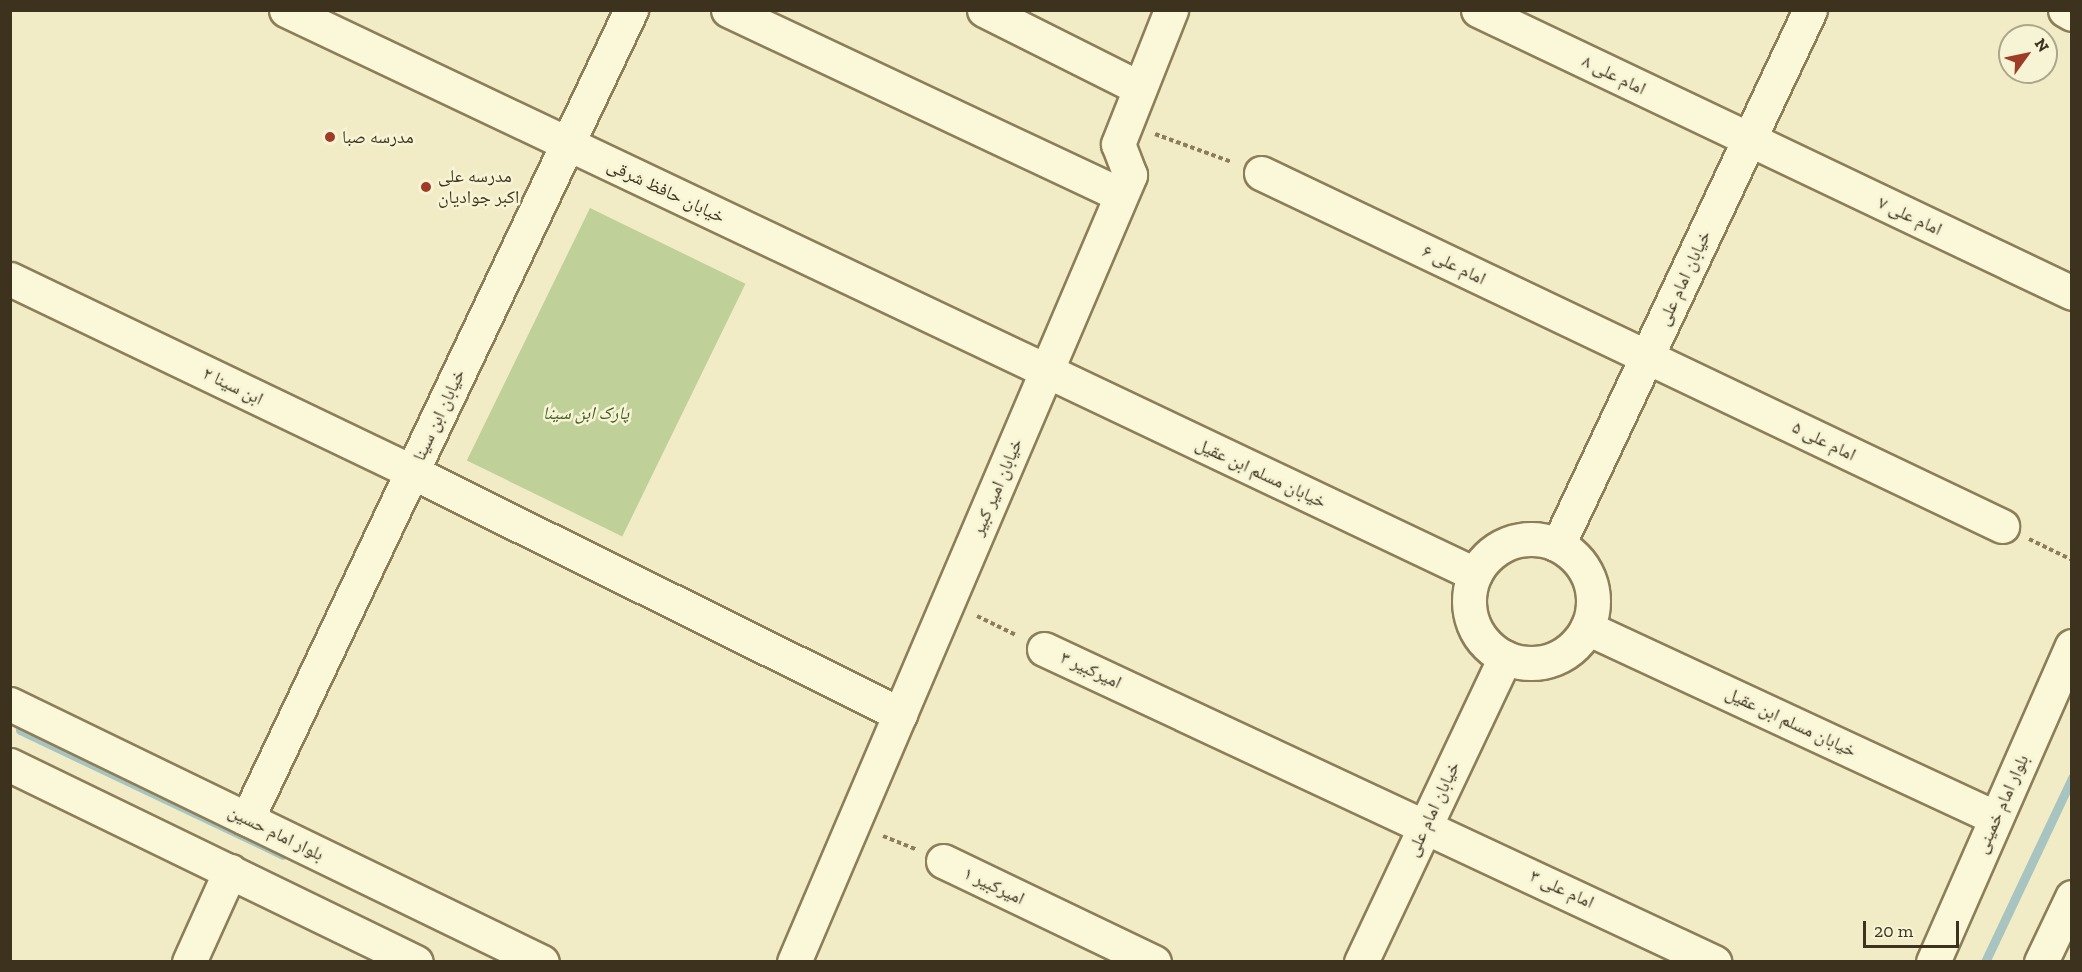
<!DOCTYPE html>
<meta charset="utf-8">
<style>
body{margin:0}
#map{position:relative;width:2082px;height:972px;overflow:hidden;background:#f1ecc5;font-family:"Zilla Slab","Noto Naskh Arabic",serif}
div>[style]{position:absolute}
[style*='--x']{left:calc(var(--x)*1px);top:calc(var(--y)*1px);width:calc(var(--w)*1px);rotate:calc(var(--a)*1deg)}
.green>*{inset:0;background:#bfd098;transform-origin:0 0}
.stream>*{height:9px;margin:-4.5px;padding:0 4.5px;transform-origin:4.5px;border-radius:4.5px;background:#a7c4c1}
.path>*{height:4px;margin-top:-2px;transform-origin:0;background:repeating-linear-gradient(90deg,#8d7e5a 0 4.5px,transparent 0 7.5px)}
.roads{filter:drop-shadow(2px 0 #8d7e5a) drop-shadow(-2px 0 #8d7e5a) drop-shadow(0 2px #8d7e5a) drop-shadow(0 -2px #8d7e5a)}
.minor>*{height:33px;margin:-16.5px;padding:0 16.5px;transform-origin:16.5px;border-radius:16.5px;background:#fbf7d9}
.minor>.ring{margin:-16.5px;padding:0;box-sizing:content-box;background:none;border:33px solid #fbf7d9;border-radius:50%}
.dots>*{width:16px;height:16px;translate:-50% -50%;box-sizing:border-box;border:3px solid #f7f4d5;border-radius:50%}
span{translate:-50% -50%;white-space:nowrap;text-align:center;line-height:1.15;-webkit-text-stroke:5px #f7f4d5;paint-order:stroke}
.street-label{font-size:18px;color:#3c321e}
.poi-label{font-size:18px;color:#3c321e}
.left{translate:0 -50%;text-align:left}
.park-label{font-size:18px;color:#425a24;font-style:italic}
.frame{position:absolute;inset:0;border:12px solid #3c321e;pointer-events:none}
.north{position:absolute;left:1998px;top:24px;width:60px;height:60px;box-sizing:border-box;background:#f7f4d5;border:2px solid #aca68c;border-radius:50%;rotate:57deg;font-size:16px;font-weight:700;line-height:24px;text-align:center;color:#3c321e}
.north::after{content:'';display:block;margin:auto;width:21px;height:27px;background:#9f3c26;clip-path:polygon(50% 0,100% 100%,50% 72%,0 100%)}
.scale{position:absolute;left:1863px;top:921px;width:96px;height:27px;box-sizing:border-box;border:3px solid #3c321e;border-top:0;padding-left:8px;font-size:18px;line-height:21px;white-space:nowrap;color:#3c321e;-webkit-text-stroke:4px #f7f4d5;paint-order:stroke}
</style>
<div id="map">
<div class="green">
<div style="left:590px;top:208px;width:173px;height:281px;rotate:26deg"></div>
</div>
<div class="stream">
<div style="--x:20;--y:730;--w:291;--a:25.4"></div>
<div style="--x:1985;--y:962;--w:204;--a:-64.7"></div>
</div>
<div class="path">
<div style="--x:1155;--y:134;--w:82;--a:20"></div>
<div style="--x:2029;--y:539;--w:48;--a:26"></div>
<div style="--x:977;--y:616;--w:43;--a:26"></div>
<div style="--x:883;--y:836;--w:35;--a:22"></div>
</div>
<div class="roads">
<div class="minor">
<div style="--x:286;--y:10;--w:1316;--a:25.38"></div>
<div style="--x:728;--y:10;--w:434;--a:25.2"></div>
<div style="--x:984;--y:10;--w:174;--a:26.6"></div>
<div style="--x:1478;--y:10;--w:658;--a:25.47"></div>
<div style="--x:2065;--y:10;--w:8;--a:30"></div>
<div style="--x:1261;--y:173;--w:821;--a:25.47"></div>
<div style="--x:10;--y:279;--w:446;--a:25.6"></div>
<div style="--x:412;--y:472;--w:545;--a:26.38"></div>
<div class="ring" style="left:1469px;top:539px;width:91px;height:91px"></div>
<div style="--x:1558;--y:545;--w:591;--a:-64.78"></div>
<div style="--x:1587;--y:628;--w:450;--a:24.9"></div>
<div style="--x:1044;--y:649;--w:740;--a:25.04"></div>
<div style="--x:10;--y:704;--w:591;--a:25.87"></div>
<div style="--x:10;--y:765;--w:451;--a:25.9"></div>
<div style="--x:247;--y:819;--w:896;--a:-64.61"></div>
<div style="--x:943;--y:861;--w:234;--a:25.6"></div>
<div style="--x:189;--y:962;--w:100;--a:-65.7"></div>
<div style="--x:794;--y:962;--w:856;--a:-66.88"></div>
<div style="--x:1130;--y:175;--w:33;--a:-111"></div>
<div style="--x:1118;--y:144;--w:144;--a:-68.4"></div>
<div style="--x:1361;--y:962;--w:337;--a:-64.7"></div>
<div style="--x:1933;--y:962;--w:345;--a:-66.3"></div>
<div style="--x:2041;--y:962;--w:72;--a:-64.5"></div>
</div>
</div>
<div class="dots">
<div style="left:330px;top:137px;background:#9f3c26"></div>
<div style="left:426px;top:187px;background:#9f3c26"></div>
</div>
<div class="street-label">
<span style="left:1614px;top:75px;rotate:26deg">امام علی ۸</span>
<span style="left:666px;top:191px;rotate:25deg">خیابان حافظ شرقی</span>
<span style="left:1910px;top:216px;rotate:25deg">امام علی ۷</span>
<span style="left:1454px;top:265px;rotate:26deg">امام علی ۶</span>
<span style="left:1684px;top:278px;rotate:-65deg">خیابان امام علی</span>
<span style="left:233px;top:386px;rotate:26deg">ابن سینا ۲</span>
<span style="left:439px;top:415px;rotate:-65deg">خیابان ابن سینا</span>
<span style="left:1824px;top:441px;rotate:26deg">امام علی ۵</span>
<span style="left:1261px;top:473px;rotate:25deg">خیابان مسلم ابن عقیل</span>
<span style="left:997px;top:487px;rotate:-67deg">خیابان امیر کبیر</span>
<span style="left:1091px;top:670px;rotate:25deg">امیرکبیر ۳</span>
<span style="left:1791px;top:722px;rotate:25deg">خیابان مسلم ابن عقیل</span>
<span style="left:2002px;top:804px;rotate:-66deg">بلوار امام خمینی</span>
<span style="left:1433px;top:809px;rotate:-65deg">خیابان امام علی</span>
<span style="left:276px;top:833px;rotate:26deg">بلوار امام حسین</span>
<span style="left:994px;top:886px;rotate:25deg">امیرکبیر ۱</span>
<span style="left:1562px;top:889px;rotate:25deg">امام علی ۳</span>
</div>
<div class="poi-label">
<span class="left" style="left:342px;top:137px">مدرسه صبا</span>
<span class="left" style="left:438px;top:187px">مدرسه علی<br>اکبر جوادیان</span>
</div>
<div class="park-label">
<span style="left:586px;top:413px">پارک ابن سینا</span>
</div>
<div class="frame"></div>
<div class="north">N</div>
<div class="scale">20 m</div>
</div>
